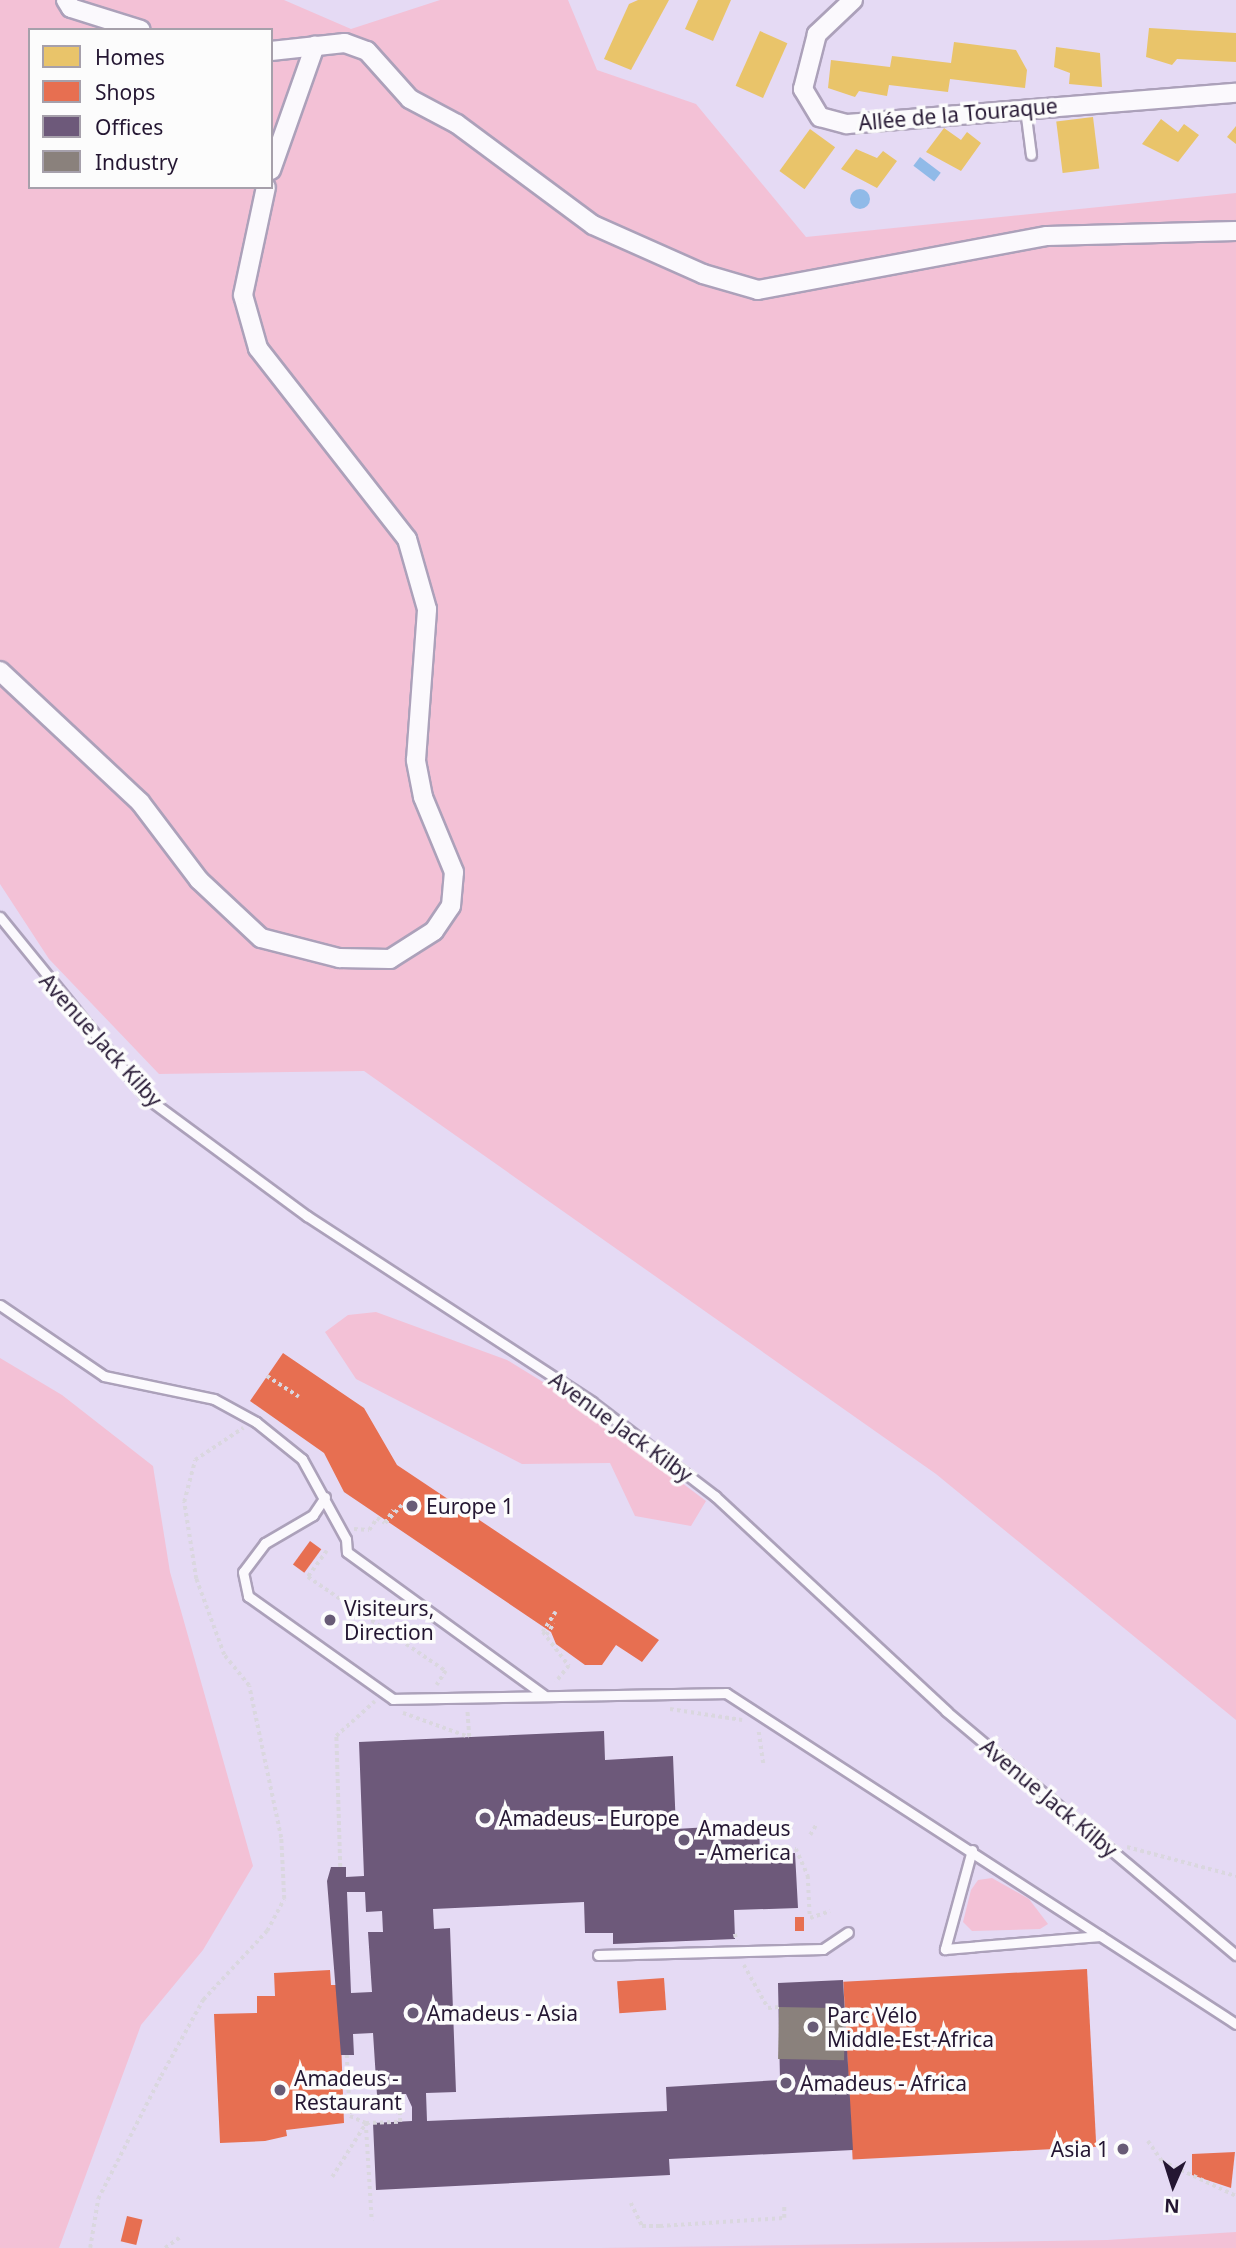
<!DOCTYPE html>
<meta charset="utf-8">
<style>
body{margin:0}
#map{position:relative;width:1236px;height:2248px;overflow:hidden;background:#e5daf4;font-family:"Noto Sans",sans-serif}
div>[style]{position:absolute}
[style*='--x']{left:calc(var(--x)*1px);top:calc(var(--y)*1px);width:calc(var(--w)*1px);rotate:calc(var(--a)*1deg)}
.green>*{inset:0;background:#f3c1d6}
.water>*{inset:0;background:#90bae8;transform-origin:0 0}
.round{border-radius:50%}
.homes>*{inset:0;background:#e9c46a;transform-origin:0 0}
.shops>*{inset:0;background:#e76f51;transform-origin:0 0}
.offices>*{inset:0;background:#6d597a}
.industry>*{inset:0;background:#8a817c;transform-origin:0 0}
.path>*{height:3.5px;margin-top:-1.75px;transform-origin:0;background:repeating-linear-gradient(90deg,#dad7df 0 3.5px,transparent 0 7px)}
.roads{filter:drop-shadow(2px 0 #aca1ba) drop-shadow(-2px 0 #aca1ba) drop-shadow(0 2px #aca1ba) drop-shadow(0 -2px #aca1ba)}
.lane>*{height:9px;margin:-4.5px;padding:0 4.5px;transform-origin:4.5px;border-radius:4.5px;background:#fbf9fd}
.street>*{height:18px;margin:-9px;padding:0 9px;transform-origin:9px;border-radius:9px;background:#fbf9fd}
.dots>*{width:19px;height:19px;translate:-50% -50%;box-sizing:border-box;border:4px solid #fcfcfc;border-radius:50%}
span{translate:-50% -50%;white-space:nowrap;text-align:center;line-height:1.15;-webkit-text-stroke:7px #fcfcfc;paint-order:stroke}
.street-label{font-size:21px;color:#241632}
.poi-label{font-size:21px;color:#241632}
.left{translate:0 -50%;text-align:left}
.right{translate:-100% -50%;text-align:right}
.legend{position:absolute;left:28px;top:28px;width:245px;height:161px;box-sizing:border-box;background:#fcfcfc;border:2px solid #a6a0ab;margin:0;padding:9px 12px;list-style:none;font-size:21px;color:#241632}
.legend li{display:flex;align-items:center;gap:14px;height:35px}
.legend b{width:35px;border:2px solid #a6a0ab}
.north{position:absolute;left:1138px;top:2150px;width:70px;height:70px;-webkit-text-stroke:5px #fcfcfc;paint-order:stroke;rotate:183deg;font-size:19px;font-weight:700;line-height:28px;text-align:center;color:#241632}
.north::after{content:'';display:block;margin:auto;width:24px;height:32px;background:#241632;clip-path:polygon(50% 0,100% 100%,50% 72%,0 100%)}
</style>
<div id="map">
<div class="green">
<div style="clip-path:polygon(evenodd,0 0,284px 0,351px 29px,440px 0,568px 0,597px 70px,696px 104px,806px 237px,1236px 193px,1236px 1720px,936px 1474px,364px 1071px,159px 1074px,49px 959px,0 884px,0 0,30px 30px,271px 30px,271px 187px,30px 187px,30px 30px)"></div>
<div style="clip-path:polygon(376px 1312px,507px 1360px,569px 1398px,706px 1501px,691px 1526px,635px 1516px,610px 1463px,522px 1464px,356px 1379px,325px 1332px,348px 1315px)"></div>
<div style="clip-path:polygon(0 1358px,62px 1395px,153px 1466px,170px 1572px,253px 1866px,203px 1950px,141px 2025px,59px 2248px,0 2248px)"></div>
<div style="clip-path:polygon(992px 1878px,1029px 1899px,1048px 1924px,1040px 1929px,972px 1931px,963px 1922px,971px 1890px,978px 1880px)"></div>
<div style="clip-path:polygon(1236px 2232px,1236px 2248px,600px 2248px,1107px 2240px)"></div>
</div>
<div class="water">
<div style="left:920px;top:157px;width:26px;height:11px;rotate:37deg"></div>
<div class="round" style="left:850px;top:189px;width:20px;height:20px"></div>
</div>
<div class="homes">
<div style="clip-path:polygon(638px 0,669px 0,631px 70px,604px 59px,629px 4px)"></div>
<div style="clip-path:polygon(698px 0,731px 0,713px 41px,685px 29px)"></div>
<div style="clip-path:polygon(1149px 28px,1236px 33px,1236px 62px,1177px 59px,1172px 65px,1146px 57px)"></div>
<div style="left:760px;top:31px;width:30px;height:60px;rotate:24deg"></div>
<div style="clip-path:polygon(954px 42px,1016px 50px,1027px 70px,1025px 88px,950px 79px,948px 92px,889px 85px,887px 96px,859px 91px,855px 97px,828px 88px,831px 60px,890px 67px,892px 56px,951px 63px)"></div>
<div style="clip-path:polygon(1056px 47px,1100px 53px,1102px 87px,1069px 84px,1070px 73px,1054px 67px)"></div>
<div style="left:1093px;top:117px;width:52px;height:37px;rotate:83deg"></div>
<div style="clip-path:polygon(1161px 119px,1178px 132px,1184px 124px,1199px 135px,1178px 162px,1142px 144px)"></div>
<div style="clip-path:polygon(1236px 126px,1236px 144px,1227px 137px)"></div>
<div style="clip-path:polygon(944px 128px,961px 140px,967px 132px,981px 143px,961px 171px,926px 152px)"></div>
<div style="left:810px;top:129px;width:31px;height:52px;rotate:36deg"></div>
<div style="clip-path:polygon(856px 149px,877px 158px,883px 151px,897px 161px,877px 188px,841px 169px)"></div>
</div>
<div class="shops">
<div style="clip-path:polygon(283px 1353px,364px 1408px,397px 1465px,659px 1640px,642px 1662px,616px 1645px,602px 1665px,585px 1665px,556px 1644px,551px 1632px,344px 1492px,324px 1453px,250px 1401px)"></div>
<div style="left:310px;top:1541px;width:14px;height:29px;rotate:36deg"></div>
<div style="left:795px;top:1917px;width:9px;height:14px"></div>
<div style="left:1087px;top:1969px;width:178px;height:244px;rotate:87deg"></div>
<div style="clip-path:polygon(330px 1970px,331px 1985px,339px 1985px,344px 2123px,286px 2130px,287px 2136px,265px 2141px,220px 2143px,214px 2014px,257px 2013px,257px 1996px,275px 1996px,274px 1973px)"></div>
<div style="left:664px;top:1978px;width:32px;height:47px;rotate:86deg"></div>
<div style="clip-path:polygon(1235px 2152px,1231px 2188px,1192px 2175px,1192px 2154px)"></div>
<div style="left:127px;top:2216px;width:16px;height:26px;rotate:14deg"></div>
</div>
<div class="offices">
<div style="clip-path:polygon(evenodd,604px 1731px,605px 1760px,673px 1756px,676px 1829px,759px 1824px,760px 1854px,795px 1853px,798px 1908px,734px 1910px,735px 1939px,613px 1944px,613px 1933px,585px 1933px,584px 1902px,433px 1909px,434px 1929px,450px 1928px,456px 2092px,426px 2093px,427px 2121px,667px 2111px,666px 2087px,780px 2080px,778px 1983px,843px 1980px,853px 2150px,669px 2159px,670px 2175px,376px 2190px,373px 2123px,412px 2121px,412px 2107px,406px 2094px,377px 2095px,373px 2033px,353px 2034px,354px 2055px,341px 2055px,327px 1881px,331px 1867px,346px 1867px,346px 1877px,364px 1876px,359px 1742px,604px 1731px,347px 1892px,365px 1892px,366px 1912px,382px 1911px,383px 1932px,368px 1932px,372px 1992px,351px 1993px,347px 1892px)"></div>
</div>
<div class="industry">
<div style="left:779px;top:2007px;width:66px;height:52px;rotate:1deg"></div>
</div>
<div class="path">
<div style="--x:267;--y:1376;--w:38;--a:33"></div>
<div style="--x:385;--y:1523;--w:26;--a:-47"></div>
<div style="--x:354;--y:1529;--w:15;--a:4"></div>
<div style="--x:369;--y:1530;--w:14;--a:-56"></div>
<div style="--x:377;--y:1518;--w:9;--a:32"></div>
<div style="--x:385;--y:1523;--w:15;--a:-58"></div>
<div style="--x:327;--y:1551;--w:32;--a:126"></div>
<div style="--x:308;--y:1577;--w:167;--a:34.3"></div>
<div style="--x:446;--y:1671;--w:17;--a:123"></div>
<div style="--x:556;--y:1612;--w:24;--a:123"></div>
<div style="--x:543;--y:1632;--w:43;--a:52.6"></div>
<div style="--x:569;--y:1666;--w:21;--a:129"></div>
<div style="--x:546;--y:1635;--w:14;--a:-56"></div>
<div style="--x:670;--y:1709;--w:73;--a:8.7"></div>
<div style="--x:403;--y:1713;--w:70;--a:20"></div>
<div style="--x:469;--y:1737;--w:27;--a:-94"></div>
<div style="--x:759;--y:1732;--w:34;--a:82"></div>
<div style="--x:810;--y:1835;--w:12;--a:-59"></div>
<div style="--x:1127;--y:1847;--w:113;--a:14.9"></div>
<div style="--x:760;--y:1851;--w:36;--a:-3"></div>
<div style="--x:796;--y:1849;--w:30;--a:66"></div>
<div style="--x:808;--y:1876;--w:42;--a:87.3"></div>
<div style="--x:810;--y:1918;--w:21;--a:-19"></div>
<div style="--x:340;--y:1867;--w:131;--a:-91.7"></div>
<div style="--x:336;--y:1736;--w:52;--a:-41.9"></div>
<div style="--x:735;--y:1934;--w:7;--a:74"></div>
<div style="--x:744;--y:1965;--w:49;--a:60.8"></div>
<div style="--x:768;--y:2008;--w:11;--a:-5"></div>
<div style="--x:347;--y:2055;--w:61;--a:87.2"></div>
<div style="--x:350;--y:2116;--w:17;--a:24"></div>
<div style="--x:366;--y:2123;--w:98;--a:86.5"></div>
<div style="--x:1148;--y:2141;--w:24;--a:55"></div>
<div style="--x:1162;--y:2161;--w:82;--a:25.3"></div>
<div style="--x:332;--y:2177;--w:64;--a:-57.8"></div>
<div style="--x:366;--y:2123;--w:34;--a:-2"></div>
<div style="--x:400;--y:2122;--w:22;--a:-93"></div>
<div style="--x:399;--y:2100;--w:7;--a:-8"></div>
<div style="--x:631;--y:2203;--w:25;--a:64"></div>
<div style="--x:642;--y:2226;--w:18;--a:0"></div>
<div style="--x:660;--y:2226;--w:124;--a:-3.7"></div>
<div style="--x:784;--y:2218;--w:12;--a:-90"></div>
<div style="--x:90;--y:2248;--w:50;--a:-80.7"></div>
<div style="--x:98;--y:2199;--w:138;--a:-62.9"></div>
<div style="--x:161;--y:2076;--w:87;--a:-61.1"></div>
<div style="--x:203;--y:2000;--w:94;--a:-47.2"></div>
<div style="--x:267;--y:1931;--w:36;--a:-62"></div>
<div style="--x:284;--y:1899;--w:61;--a:-92.8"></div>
<div style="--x:281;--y:1838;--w:155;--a:-101.9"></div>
<div style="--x:249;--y:1686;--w:40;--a:-129"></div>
<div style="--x:224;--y:1655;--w:81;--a:-110.2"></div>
<div style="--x:196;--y:1579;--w:78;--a:-98.9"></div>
<div style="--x:184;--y:1502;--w:43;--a:-75.3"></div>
<div style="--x:195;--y:1460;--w:58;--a:-33.7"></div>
<div style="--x:165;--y:2248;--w:19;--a:-36"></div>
</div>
<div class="roads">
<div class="lane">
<div style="--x:1025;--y:109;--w:46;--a:82.6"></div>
<div style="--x:0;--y:917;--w:233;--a:50.9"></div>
<div style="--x:147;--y:1098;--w:199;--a:36.4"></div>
<div style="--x:307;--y:1216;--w:340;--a:33.1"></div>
<div style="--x:592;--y:1402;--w:155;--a:37.4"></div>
<div style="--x:715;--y:1496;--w:316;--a:42.9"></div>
<div style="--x:946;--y:1711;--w:379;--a:40.1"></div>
<div style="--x:0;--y:1305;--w:126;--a:34.3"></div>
<div style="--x:104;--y:1376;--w:112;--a:11.8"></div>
<div style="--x:214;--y:1399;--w:48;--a:28.7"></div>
<div style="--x:256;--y:1422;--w:59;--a:38.8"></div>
<div style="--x:302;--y:1459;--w:91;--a:61.2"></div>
<div style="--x:346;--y:1539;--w:13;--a:86"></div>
<div style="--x:347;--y:1552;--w:243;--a:36"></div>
<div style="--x:325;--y:1497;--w:22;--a:124"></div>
<div style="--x:313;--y:1515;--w:56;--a:149.7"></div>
<div style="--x:265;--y:1543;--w:36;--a:127"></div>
<div style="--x:243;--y:1572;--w:25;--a:78"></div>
<div style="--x:248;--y:1596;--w:178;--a:35.4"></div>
<div style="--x:393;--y:1699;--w:333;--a:-1"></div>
<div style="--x:726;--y:1693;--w:608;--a:32.98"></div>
<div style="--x:972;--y:1850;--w:103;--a:105.3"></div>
<div style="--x:945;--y:1949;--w:156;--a:-4.8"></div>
<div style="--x:598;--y:1955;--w:225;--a:-1.5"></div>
<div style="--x:823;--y:1949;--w:30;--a:-34"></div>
</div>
<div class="street">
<div style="--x:66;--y:0;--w:9;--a:58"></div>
<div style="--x:71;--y:8;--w:73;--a:17.4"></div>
<div style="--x:853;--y:0;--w:50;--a:136.6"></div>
<div style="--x:817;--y:34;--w:57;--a:104.3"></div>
<div style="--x:803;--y:89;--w:33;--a:59"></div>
<div style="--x:820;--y:117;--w:28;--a:15"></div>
<div style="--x:847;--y:124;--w:390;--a:-4.6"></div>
<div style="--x:271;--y:51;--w:74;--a:-6.2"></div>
<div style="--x:345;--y:43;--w:23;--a:20"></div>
<div style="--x:367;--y:51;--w:64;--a:48.1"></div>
<div style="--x:410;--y:99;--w:53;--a:28"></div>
<div style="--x:457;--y:124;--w:169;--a:36.6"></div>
<div style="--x:593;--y:225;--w:120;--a:24"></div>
<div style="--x:703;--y:274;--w:57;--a:16.2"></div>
<div style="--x:758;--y:290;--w:294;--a:-10.6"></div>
<div style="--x:1047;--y:236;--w:189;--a:-1.5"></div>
<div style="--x:271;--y:170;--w:132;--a:-70.5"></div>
<div style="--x:0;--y:671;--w:192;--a:43.1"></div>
<div style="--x:140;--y:802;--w:98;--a:52.9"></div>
<div style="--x:199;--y:880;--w:85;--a:43.1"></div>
<div style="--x:261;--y:938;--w:81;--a:14.4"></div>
<div style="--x:339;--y:958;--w:51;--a:1.1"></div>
<div style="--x:390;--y:959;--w:52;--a:-32.5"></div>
<div style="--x:434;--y:931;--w:30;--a:-56"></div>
<div style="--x:451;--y:906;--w:34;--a:-85"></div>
<div style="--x:454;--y:872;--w:81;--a:-112.5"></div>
<div style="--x:423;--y:797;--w:38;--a:-101"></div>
<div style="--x:416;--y:760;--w:151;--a:-85.8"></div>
<div style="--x:427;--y:609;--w:73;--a:-105.9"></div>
<div style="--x:407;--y:539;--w:242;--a:-128"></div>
<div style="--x:258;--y:348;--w:55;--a:-105.8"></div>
<div style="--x:243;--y:295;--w:110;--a:-78"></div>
</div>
</div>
<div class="dots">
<div style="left:412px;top:1506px;background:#685b76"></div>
<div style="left:330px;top:1620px;background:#685b76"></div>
<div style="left:485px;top:1818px;background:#685b76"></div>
<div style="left:684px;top:1840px;background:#685b76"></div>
<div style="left:413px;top:2013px;background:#685b76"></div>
<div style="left:813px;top:2027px;background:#685b76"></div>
<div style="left:786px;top:2083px;background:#685b76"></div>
<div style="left:280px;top:2090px;background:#685b76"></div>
<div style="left:1123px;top:2149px;background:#685b76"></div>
</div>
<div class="street-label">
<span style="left:958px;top:114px;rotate:-5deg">Allée de la Touraque</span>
<span style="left:101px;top:1040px;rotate:48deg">Avenue Jack Kilby</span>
<span style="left:621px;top:1427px;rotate:36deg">Avenue Jack Kilby</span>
<span style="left:1049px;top:1798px;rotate:40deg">Avenue Jack Kilby</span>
</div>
<div class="poi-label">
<span class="left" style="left:426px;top:1506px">Europe 1</span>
<span class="left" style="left:344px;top:1620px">Visiteurs,<br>Direction</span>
<span class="left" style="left:499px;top:1818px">Amadeus - Europe</span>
<span class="left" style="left:698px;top:1840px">Amadeus<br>- America</span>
<span class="left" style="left:427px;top:2013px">Amadeus - Asia</span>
<span class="left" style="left:827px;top:2027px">Parc Vélo<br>Middle-Est-Africa</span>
<span class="left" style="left:294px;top:2090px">Amadeus -<br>Restaurant</span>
<span class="left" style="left:800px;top:2083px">Amadeus - Africa</span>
<span class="right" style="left:1109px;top:2149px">Asia 1</span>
</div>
<ul class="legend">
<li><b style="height:19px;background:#e9c46a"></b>Homes</li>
<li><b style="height:19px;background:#e76f51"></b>Shops</li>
<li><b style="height:19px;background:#6d597a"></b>Offices</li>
<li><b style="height:19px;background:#8a817c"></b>Industry</li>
</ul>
<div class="north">N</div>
</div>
